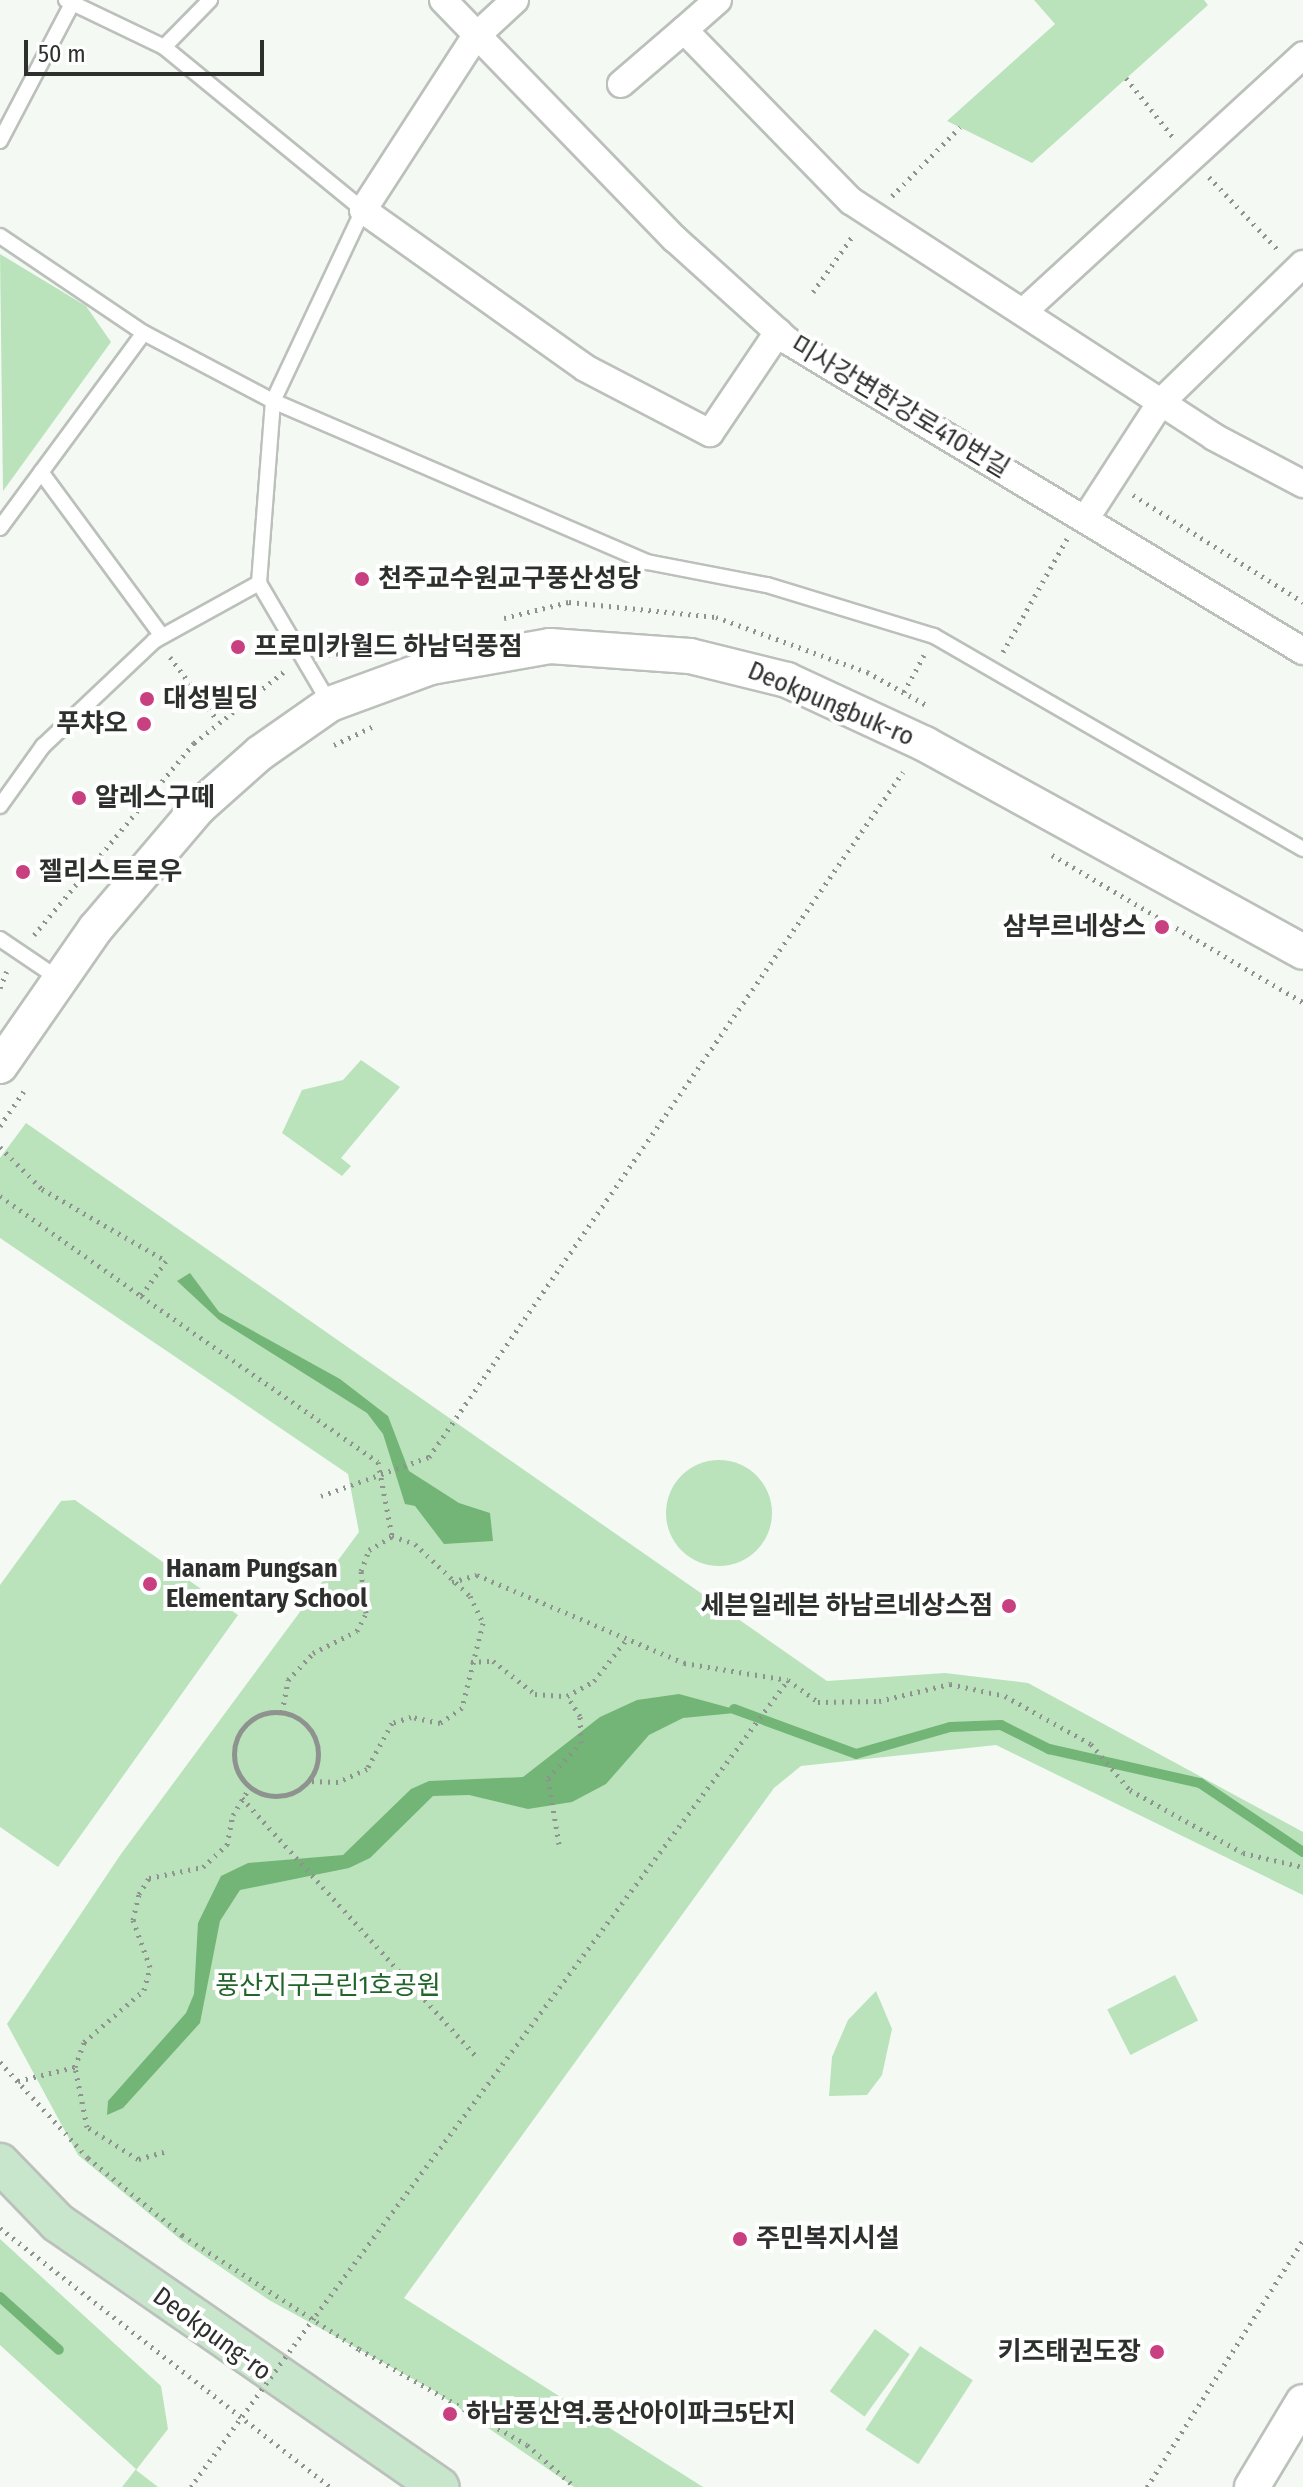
<!DOCTYPE html>
<meta charset="utf-8">
<style>
body{margin:0}
#map{position:relative;width:1303px;height:2487px;overflow:hidden;background:#f4f9f4;font-family:"Fira Sans Condensed","Noto Sans KR",sans-serif}
div>[style]{position:absolute}
.green>*{inset:0;background:#bae3bb;transform-origin:0 0}
.round{border-radius:50%}
.water>*{inset:0;background:#73b577}
.stream>*{height:10px;margin:-5px;padding:0 5px;transform-origin:5px;border-radius:5px;background:#73b577}
.path>*{height:5px;margin-top:-2.5px;transform-origin:0;background:repeating-linear-gradient(90deg,#8f938f 0 2px,transparent 0 8px)}
.path>.ring{margin:-2.5px;padding:0;box-sizing:content-box;background:none;border:5px solid #8f938f;border-radius:50%}
.roads{filter:drop-shadow(2px 0 #bbc0bb) drop-shadow(-2px 0 #bbc0bb) drop-shadow(0 2px #bbc0bb) drop-shadow(0 -2px #bbc0bb)}
.service>*{height:14px;margin:-7px;padding:0 7px;transform-origin:7px;border-radius:7px;background:#fff}
.minor>*{height:26px;margin:-13px;padding:0 13px;transform-origin:13px;border-radius:13px;background:#fff}
.tertiary>*{height:34px;margin:-17px;padding:0 17px;transform-origin:17px;border-radius:17px;background:#fff}
.secondary>*{height:38px;margin:-19px;padding:0 19px;transform-origin:19px;border-radius:19px;background:#c8e6cc}
.path-bridge>*{height:5px;margin-top:-2.5px;transform-origin:0;background:repeating-linear-gradient(90deg,#8f938f 0 2px,transparent 0 8px)}
.dots>*{width:22px;height:22px;translate:-50% -50%;box-sizing:border-box;border:4px solid #fff;border-radius:50%}
span{translate:-50% -50%;white-space:nowrap;text-align:center;line-height:1.15;-webkit-text-stroke:8px #fff;paint-order:stroke}
.street-label{font-size:26px;color:#2e302e}
.poi-label{font-size:26px;color:#2e302e;font-weight:700}
.left{translate:0 -50%;text-align:left}
.right{translate:-100% -50%;text-align:right}
.park-label{font-size:26px;color:#21652b}
.scale{position:absolute;left:24px;top:40px;width:240px;height:36px;box-sizing:border-box;border:4px solid #2e302e;border-top:0;padding-left:10px;font-size:24px;line-height:28px;white-space:nowrap;color:#2e302e;-webkit-text-stroke:6px #fff;paint-order:stroke}
</style>
<div id="map">
<div class="green">
<i style="clip-path:polygon(1034px 0,1204px 0,1208px 5px,1032px 163px,947px 121px,1055px 24px)"></i>
<i style="clip-path:polygon(0 254px,86px 306px,111px 342px,3px 491px)"></i>
<i style="clip-path:polygon(361px 1060px,400px 1087px,341px 1158px,351px 1166px,342px 1176px,282px 1133px,302px 1090px,343px 1080px)"></i>
<i style="clip-path:polygon(26px 1123px,827px 1681px,945px 1673px,1028px 1683px,1303px 1832px,1303px 1895px,996px 1745px,801px 1766px,774px 1788px,404px 2298px,703px 2487px,574px 2487px,433px 2390px,269px 2300px,181px 2240px,78px 2155px,7px 2024px,121px 1854px,359px 1532px,348px 1474px,0 1238px,0 1158px)"></i>
<i class="round" style="left:666px;top:1460px;width:106px;height:106px"></i>
<i style="clip-path:polygon(75px 1500px,238px 1615px,58px 1867px,0 1827px,0 1585px,61px 1501px)"></i>
<i style="left:1175px;top:1975px;width:51px;height:76px;rotate:63deg"></i>
<i style="clip-path:polygon(876px 1991px,892px 2029px,882px 2075px,867px 2095px,829px 2096px,832px 2057px,848px 2020px)"></i>
<i style="clip-path:polygon(0 2239px,161px 2386px,168px 2429px,136px 2470px,158px 2487px,122px 2487px,136px 2469px,0 2345px)"></i>
<i style="left:875px;top:2329px;width:43px;height:77px;rotate:36deg"></i>
<i style="left:920px;top:2346px;width:63px;height:100px;rotate:33deg"></i>
</div>
<div class="water">
<i style="clip-path:polygon(190px 1273px,219px 1312px,340px 1379px,388px 1416px,409px 1471px,459px 1503px,490px 1513px,493px 1541px,444px 1544px,415px 1506px,405px 1504px,383px 1434px,367px 1413px,219px 1320px,177px 1281px)"></i>
<i style="clip-path:polygon(679px 1694px,745px 1712px,683px 1718px,649px 1735px,606px 1784px,572px 1802px,528px 1809px,469px 1795px,433px 1796px,370px 1858px,349px 1868px,240px 1890px,220px 1921px,200px 2023px,123px 2108px,107px 2115px,108px 2101px,186px 2013px,194px 1994px,198px 1923px,221px 1876px,248px 1863px,343px 1855px,411px 1789px,429px 1781px,523px 1777px,600px 1717px,637px 1700px)"></i>
</div>
<div class="stream">
<i style="left:734px;top:1709px;width:130px;rotate:20.2deg"></i>
<i style="left:856px;top:1754px;width:98px;rotate:-16deg"></i>
<i style="left:950px;top:1727px;width:51px;rotate:-2.2deg"></i>
<i style="left:1001px;top:1725px;width:54px;rotate:26.6deg"></i>
<i style="left:1049px;top:1749px;width:155px;rotate:12.7deg"></i>
<i style="left:1200px;top:1783px;width:124px;rotate:33.8deg"></i>
<i style="left:0;top:2297px;width:79px;rotate:41.9deg"></i>
</div>
<div class="path">
<i style="left:1126px;top:78px;width:75px;rotate:51.5deg"></i>
<i style="left:1209px;top:177px;width:102px;rotate:46.6deg"></i>
<i style="left:892px;top:196px;width:97px;rotate:-45.4deg"></i>
<i style="left:813px;top:292px;width:71px;rotate:-54.7deg"></i>
<i style="left:1133px;top:495px;width:201px;rotate:32.2deg"></i>
<i style="left:504px;top:618px;width:67px;rotate:-13.8deg"></i>
<i style="left:569px;top:602px;width:148px;rotate:5.8deg"></i>
<i style="left:716px;top:617px;width:161px;rotate:20deg"></i>
<i style="left:867px;top:672px;width:70px;rotate:29.1deg"></i>
<i style="left:1003px;top:652px;width:130px;rotate:-60.5deg"></i>
<i style="left:328px;top:655px;width:62px;rotate:-9.3deg"></i>
<i style="left:170px;top:657px;width:80px;rotate:53.1deg"></i>
<i style="left:904px;top:692px;width:42px;rotate:-61.6deg"></i>
<i style="left:334px;top:745px;width:47px;rotate:-25.5deg"></i>
<i style="left:1052px;top:855px;width:291px;rotate:30.4deg"></i>
<i style="left:34px;top:935px;width:250px;rotate:-50.2deg"></i>
<i style="left:194px;top:743px;width:117px;rotate:-38.4deg"></i>
<i style="left:0;top:988px;width:18px;rotate:-68deg"></i>
<i style="left:0;top:1126px;width:42px;rotate:-55.6deg"></i>
<i style="left:0;top:1147px;width:59px;rotate:45deg"></i>
<i style="left:42px;top:1189px;width:143px;rotate:30.1deg"></i>
<i style="left:166px;top:1261px;width:43px;rotate:125.5deg"></i>
<i style="left:141px;top:1296px;width:289px;rotate:35deg"></i>
<i style="left:378px;top:1462px;width:75px;rotate:79.3deg"></i>
<i style="left:0;top:1196px;width:173px;rotate:35.3deg"></i>
<i style="left:321px;top:1496px;width:115px;rotate:-19.9deg"></i>
<i style="left:429px;top:1457px;width:833px;rotate:-55.32deg"></i>
<i style="left:452px;top:1582px;width:26px;rotate:-16deg"></i>
<i style="left:477px;top:1575px;width:225px;rotate:23deg"></i>
<i style="left:684px;top:1663px;width:105px;rotate:9.3deg"></i>
<i style="left:471px;top:1662px;width:22px;rotate:-3deg"></i>
<i style="left:493px;top:1661px;width:53px;rotate:38.2deg"></i>
<i style="left:535px;top:1694px;width:32px;rotate:4deg"></i>
<i style="left:567px;top:1696px;width:31px;rotate:-29deg"></i>
<i style="left:594px;top:1681px;width:52px;rotate:-52deg"></i>
<i class="ring" style="left:234px;top:1712px;width:79px;height:79px"></i>
<i style="left:282px;top:1712px;width:33px;rotate:-79deg"></i>
<i style="left:288px;top:1680px;width:37px;rotate:-47deg"></i>
<i style="left:313px;top:1653px;width:49px;rotate:-26.6deg"></i>
<i style="left:357px;top:1631px;width:20px;rotate:-63deg"></i>
<i style="left:366px;top:1613px;width:42px;rotate:-96.8deg"></i>
<i style="left:361px;top:1571px;width:22px;rotate:-69deg"></i>
<i style="left:369px;top:1550px;width:27px;rotate:-31deg"></i>
<i style="left:392px;top:1536px;width:24px;rotate:19deg"></i>
<i style="left:415px;top:1544px;width:76px;rotate:43.4deg"></i>
<i style="left:470px;top:1596px;width:30px;rotate:64deg"></i>
<i style="left:483px;top:1623px;width:88px;rotate:103.9deg"></i>
<i style="left:462px;top:1708px;width:27px;rotate:146deg"></i>
<i style="left:440px;top:1723px;width:30px;rotate:-168deg"></i>
<i style="left:411px;top:1717px;width:20px;rotate:162deg"></i>
<i style="left:392px;top:1723px;width:52px;rotate:118.5deg"></i>
<i style="left:367px;top:1769px;width:32px;rotate:156deg"></i>
<i style="left:338px;top:1782px;width:29px;rotate:-178deg"></i>
<i style="left:242px;top:1798px;width:351px;rotate:47.8deg"></i>
<i style="left:559px;top:1844px;width:67px;rotate:-99.5deg"></i>
<i style="left:548px;top:1778px;width:48px;rotate:-46.7deg"></i>
<i style="left:581px;top:1743px;width:27px;rotate:-92deg"></i>
<i style="left:580px;top:1716px;width:24px;rotate:-123deg"></i>
<i style="left:0;top:2062px;width:130px;rotate:47.5deg"></i>
<i style="left:88px;top:2158px;width:122px;rotate:39.3deg"></i>
<i style="left:182px;top:2235px;width:211px;rotate:32.8deg"></i>
<i style="left:359px;top:2349px;width:193px;rotate:29.7deg"></i>
<i style="left:527px;top:2445px;width:64px;rotate:41.2deg"></i>
<i style="left:18px;top:2081px;width:59px;rotate:-13.8deg"></i>
<i style="left:164px;top:2152px;width:27px;rotate:165deg"></i>
<i style="left:138px;top:2159px;width:60px;rotate:-147.9deg"></i>
<i style="left:87px;top:2127px;width:61px;rotate:-101.3deg"></i>
<i style="left:75px;top:2067px;width:27px;rotate:-70deg"></i>
<i style="left:84px;top:2042px;width:79px;rotate:-40.9deg"></i>
<i style="left:144px;top:1990px;width:24px;rotate:-75deg"></i>
<i style="left:150px;top:1967px;width:50px;rotate:-109.9deg"></i>
<i style="left:133px;top:1920px;width:27px;rotate:-77deg"></i>
<i style="left:139px;top:1894px;width:19px;rotate:-58deg"></i>
<i style="left:149px;top:1878px;width:55px;rotate:-11.5deg"></i>
<i style="left:203px;top:1867px;width:33px;rotate:-43deg"></i>
<i style="left:227px;top:1845px;width:31px;rotate:-79deg"></i>
<i style="left:233px;top:1815px;width:31px;rotate:-59deg"></i>
<i style="left:0;top:2228px;width:420px;rotate:38.1deg"></i>
<i style="left:316px;top:2315px;width:791px;rotate:-53.38deg"></i>
<i style="left:788px;top:1680px;width:37px;rotate:36deg"></i>
<i style="left:818px;top:1702px;width:61px;rotate:-0.9deg"></i>
<i style="left:879px;top:1701px;width:73px;rotate:-13.5deg"></i>
<i style="left:950px;top:1684px;width:56px;rotate:12.3deg"></i>
<i style="left:1005px;top:1696px;width:98px;rotate:29.2deg"></i>
<i style="left:1091px;top:1744px;width:60px;rotate:49.7deg"></i>
<i style="left:1130px;top:1790px;width:129px;rotate:29.1deg"></i>
<i style="left:1243px;top:1853px;width:62px;rotate:13.1deg"></i>
<i style="left:191px;top:2487px;width:7px;rotate:-56deg"></i>
<i style="left:1147px;top:2487px;width:292px;rotate:-57.7deg"></i>
</div>
<div class="roads">
<div class="service">
<i style="left:66px;top:0;width:109px;rotate:25.6deg"></i>
<i style="left:164px;top:47px;width:257px;rotate:39.3deg"></i>
<i style="left:363px;top:210px;width:211px;rotate:115.2deg"></i>
<i style="left:273px;top:401px;width:407px;rotate:23.3deg"></i>
<i style="left:647px;top:562px;width:122px;rotate:10.9deg"></i>
<i style="left:767px;top:585px;width:175px;rotate:17deg"></i>
<i style="left:934px;top:636px;width:426px;rotate:30deg"></i>
<i style="left:164px;top:47px;width:66px;rotate:-45.6deg"></i>
<i style="left:0;top:141px;width:153px;rotate:-62.3deg"></i>
<i style="left:0;top:236px;width:174px;rotate:34deg"></i>
<i style="left:144px;top:333px;width:146px;rotate:27.8deg"></i>
<i style="left:273px;top:401px;width:183px;rotate:94.4deg"></i>
<i style="left:259px;top:583px;width:140px;rotate:59.6deg"></i>
<i style="left:41px;top:472px;width:204px;rotate:53.6deg"></i>
<i style="left:0;top:528px;width:242px;rotate:-53.6deg"></i>
<i style="left:0;top:806px;width:74px;rotate:-54.4deg"></i>
<i style="left:43px;top:746px;width:153px;rotate:-43.4deg"></i>
<i style="left:154px;top:641px;width:120px;rotate:-28.9deg"></i>
<i style="left:0;top:939px;width:71px;rotate:34.1deg"></i>
</div>
<div class="minor">
<i style="left:443px;top:0;width:333px;rotate:45.9deg"></i>
<i style="left:675px;top:239px;width:152px;rotate:42.1deg"></i>
<i style="left:788px;top:341px;width:601px;rotate:31.05deg"></i>
<i style="left:515px;top:0;width:54px;rotate:137.2deg"></i>
<i style="left:475px;top:37px;width:206px;rotate:122.9deg"></i>
<i style="left:363px;top:210px;width:272px;rotate:35.4deg"></i>
<i style="left:585px;top:368px;width:141px;rotate:27.5deg"></i>
<i style="left:710px;top:433px;width:122px;rotate:-56deg"></i>
<i style="left:718px;top:0;width:45px;rotate:138.6deg"></i>
<i style="left:684px;top:30px;width:239px;rotate:45.7deg"></i>
<i style="left:851px;top:201px;width:433px;rotate:33deg"></i>
<i style="left:1214px;top:437px;width:101px;rotate:27.8deg"></i>
<i style="left:621px;top:84px;width:83px;rotate:-40.6deg"></i>
<i style="left:1023px;top:312px;width:380px;rotate:-42.5deg"></i>
<i style="left:1086px;top:518px;width:138px;rotate:-57.1deg"></i>
<i style="left:1161px;top:402px;width:198px;rotate:-44.2deg"></i>
</div>
<div class="tertiary">
<i style="left:0;top:1066px;width:168px;rotate:-55.2deg"></i>
<i style="left:96px;top:928px;width:157px;rotate:-49.6deg"></i>
<i style="left:198px;top:808px;width:83px;rotate:-41.6deg"></i>
<i style="left:260px;top:753px;width:85px;rotate:-35deg"></i>
<i style="left:330px;top:704px;width:108px;rotate:-20.1deg"></i>
<i style="left:431px;top:667px;width:121px;rotate:-10deg"></i>
<i style="left:550px;top:646px;width:140px;rotate:4.1deg"></i>
<i style="left:690px;top:656px;width:100px;rotate:13.9deg"></i>
<i style="left:787px;top:680px;width:152px;rotate:24.9deg"></i>
<i style="left:925px;top:744px;width:431px;rotate:28.8deg"></i>
<i style="left:1252px;top:2487px;width:99px;rotate:-59deg"></i>
</div>
<div class="secondary">
<i style="left:0;top:2163px;width:83px;rotate:46deg"></i>
<i style="left:58px;top:2223px;width:464px;rotate:34.7deg"></i>
</div>
</div>
<div class="path-bridge">
<i style="left:195px;top:2481px;width:205px;rotate:-53.9deg"></i>
</div>
<div class="dots">
<i style="left:362px;top:579px;background:#c8407f"></i>
<i style="left:238px;top:647px;background:#c8407f"></i>
<i style="left:147px;top:699px;background:#c8407f"></i>
<i style="left:144px;top:724px;background:#c8407f"></i>
<i style="left:79px;top:798px;background:#c8407f"></i>
<i style="left:23px;top:872px;background:#c8407f"></i>
<i style="left:1162px;top:927px;background:#c8407f"></i>
<i style="left:150px;top:1584px;background:#c8407f"></i>
<i style="left:1009px;top:1606px;background:#c8407f"></i>
<i style="left:740px;top:2239px;background:#c8407f"></i>
<i style="left:1157px;top:2352px;background:#c8407f"></i>
<i style="left:450px;top:2414px;background:#c8407f"></i>
</div>
<div class="street-label">
<span style="left:900px;top:407px;rotate:31deg">미사강변한강로410번길</span>
<span style="left:831px;top:704px;rotate:23deg">Deokpungbuk-ro</span>
<span style="left:212px;top:2334px;rotate:36deg">Deokpung-ro</span>
</div>
<div class="poi-label">
<span class="left" style="left:378px;top:579px">천주교수원교구풍산성당</span>
<span class="left" style="left:254px;top:647px">프로미카월드 하남덕풍점</span>
<span class="left" style="left:163px;top:699px">대성빌딩</span>
<span class="right" style="left:128px;top:724px">푸챠오</span>
<span class="left" style="left:95px;top:798px">알레스구떼</span>
<span class="left" style="left:39px;top:872px">젤리스트로우</span>
<span class="right" style="left:1146px;top:927px">삼부르네상스</span>
<span class="left" style="left:166px;top:1584px">Hanam Pungsan<br>Elementary School</span>
<span class="right" style="left:993px;top:1606px">세븐일레븐 하남르네상스점</span>
<span class="left" style="left:756px;top:2239px">주민복지시설</span>
<span class="right" style="left:1141px;top:2352px">키즈태권도장</span>
<span class="left" style="left:466px;top:2414px">하남풍산역.풍산아이파크5단지</span>
</div>
<div class="park-label">
<span style="left:328px;top:1986px">풍산지구근린1호공원</span>
</div>
<div class="scale">50 m</div>
</div>
